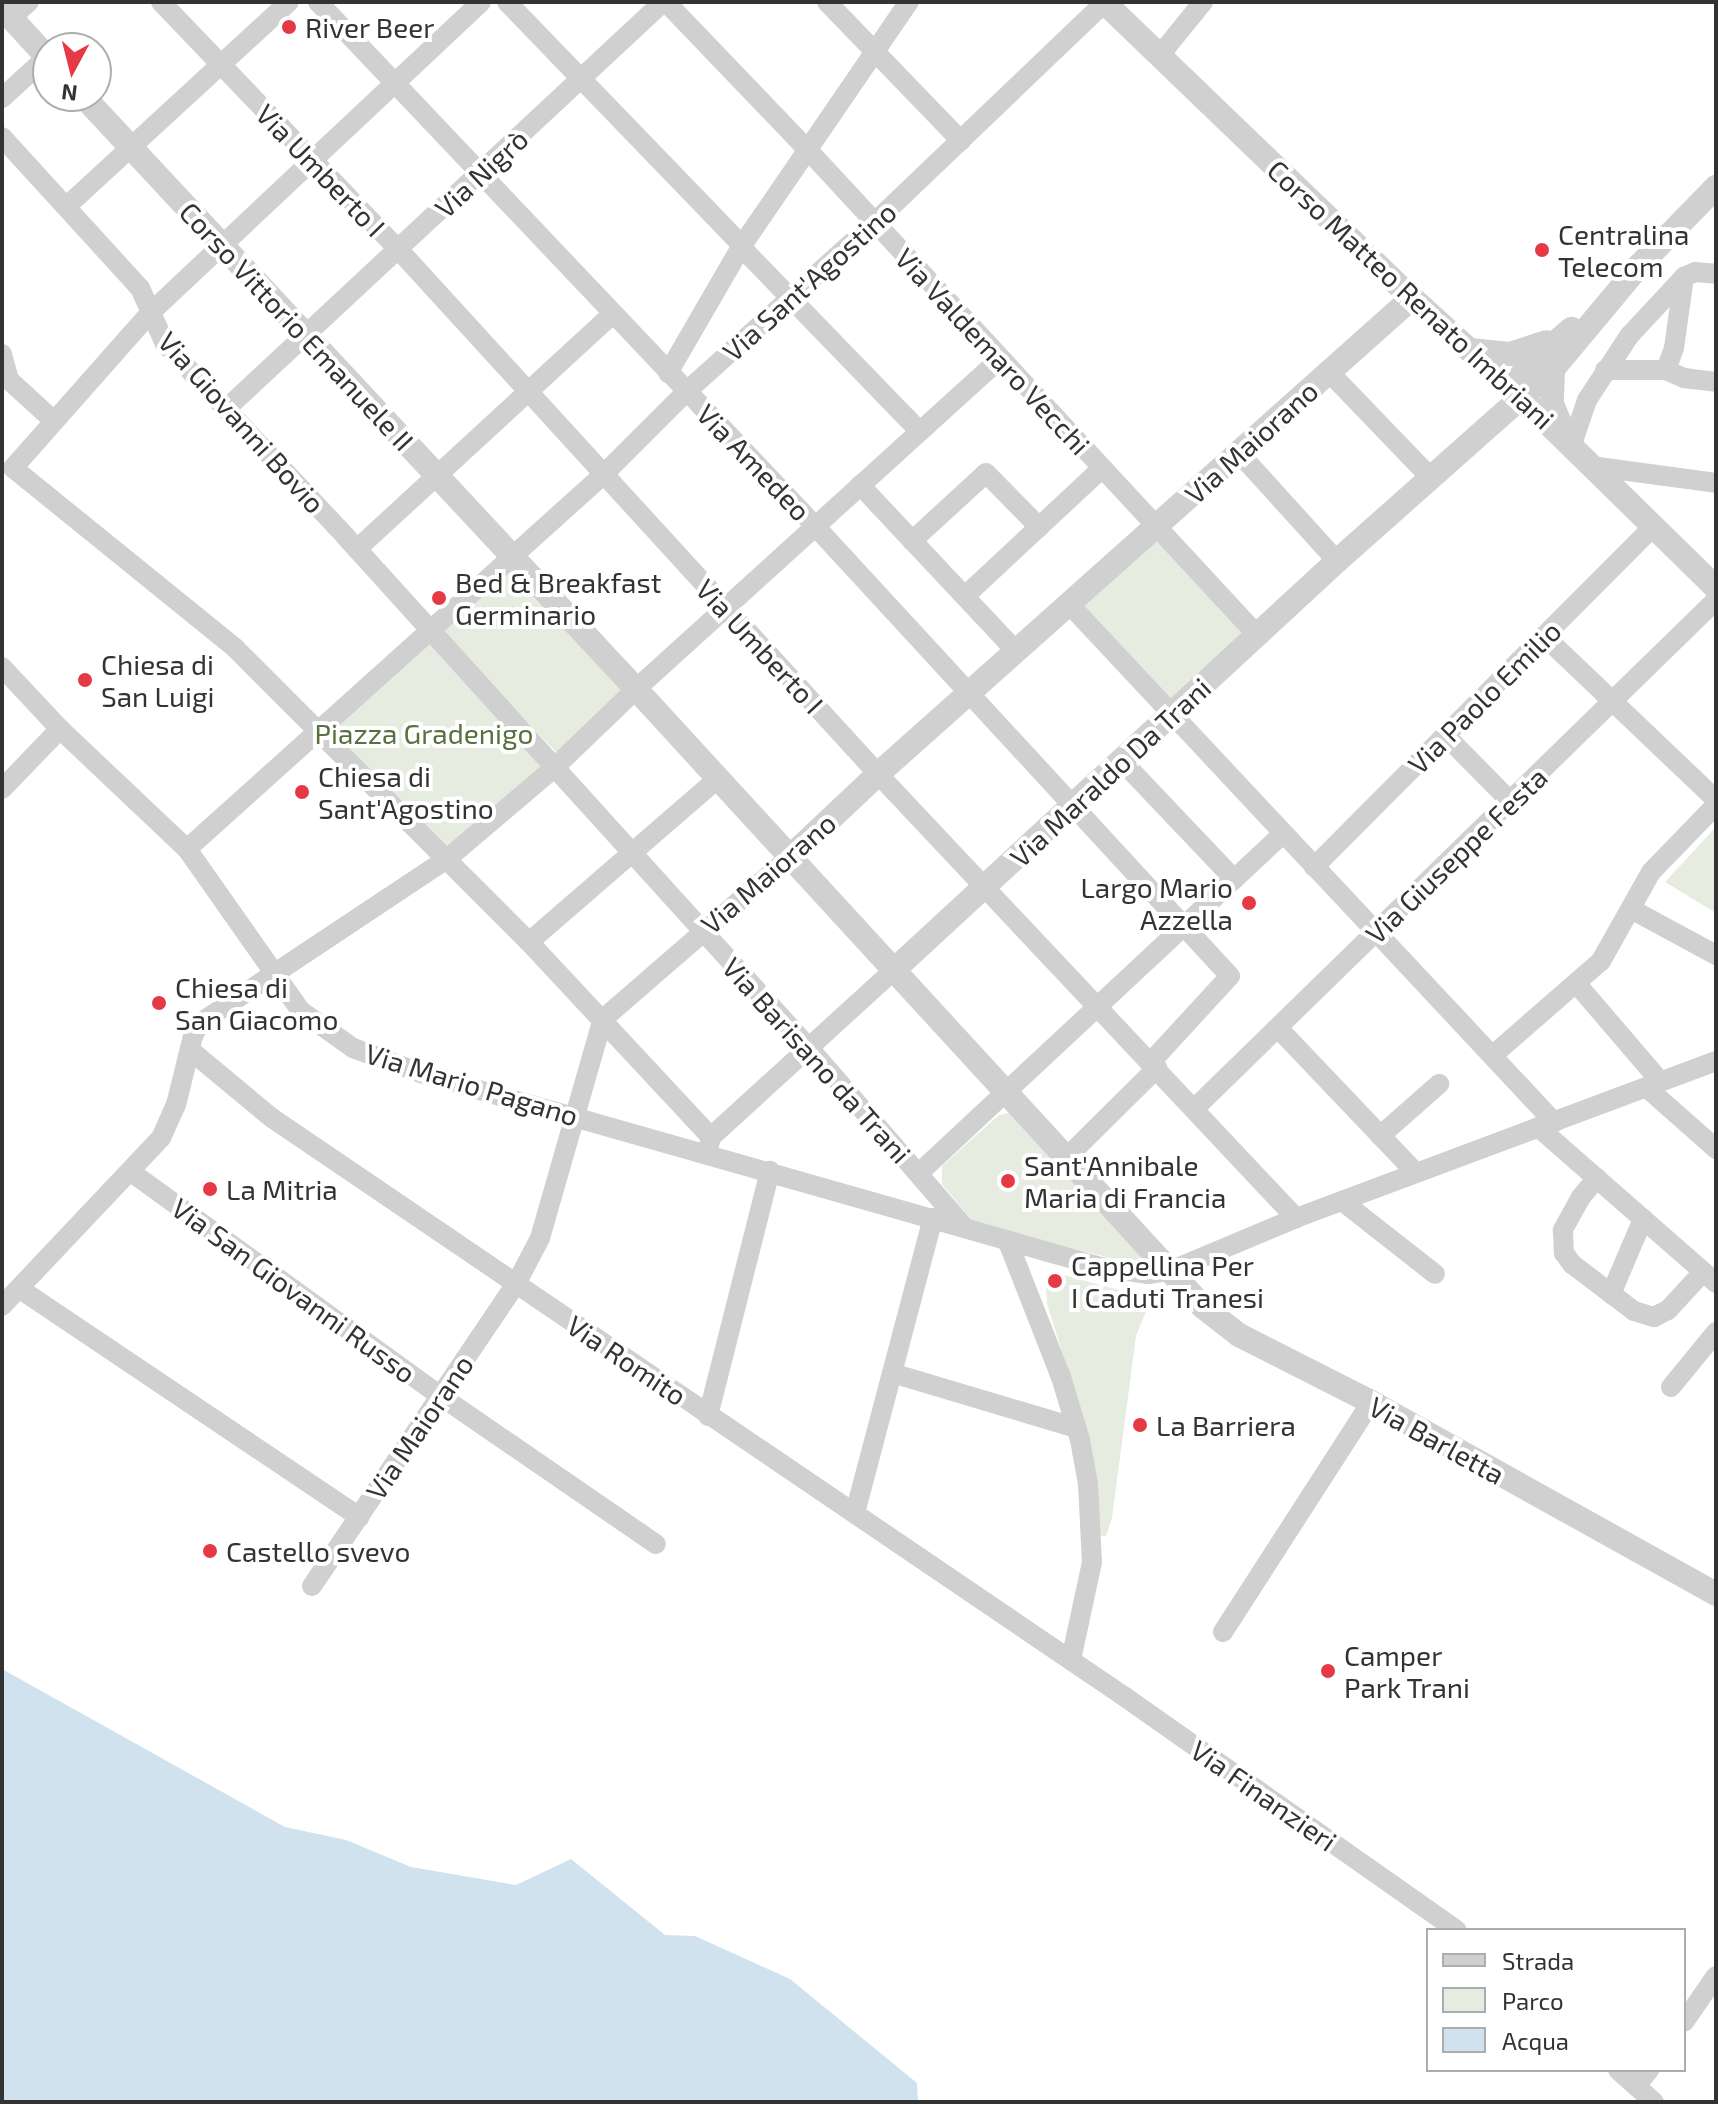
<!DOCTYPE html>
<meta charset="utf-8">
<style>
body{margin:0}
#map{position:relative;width:1718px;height:2104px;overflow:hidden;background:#fff;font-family:"Exo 2",sans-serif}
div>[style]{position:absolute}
.green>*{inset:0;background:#e6ecdf;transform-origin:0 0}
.water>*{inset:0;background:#cfe2ee}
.minor>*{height:20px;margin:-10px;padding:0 10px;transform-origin:10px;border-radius:10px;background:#d0d0d0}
.tertiary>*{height:24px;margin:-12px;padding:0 12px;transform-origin:12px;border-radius:12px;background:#d0d0d0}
.dots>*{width:22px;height:22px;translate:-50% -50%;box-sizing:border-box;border:4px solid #fff;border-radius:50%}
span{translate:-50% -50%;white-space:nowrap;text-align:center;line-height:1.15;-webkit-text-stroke:8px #fff;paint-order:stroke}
.poi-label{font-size:28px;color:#333}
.left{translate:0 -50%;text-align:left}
.right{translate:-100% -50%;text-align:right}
.street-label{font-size:28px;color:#333}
.park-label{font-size:28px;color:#56703f}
.frame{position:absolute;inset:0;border:4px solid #333;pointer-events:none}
.legend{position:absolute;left:1426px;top:1928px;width:260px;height:144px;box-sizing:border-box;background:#fff;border:2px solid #adadad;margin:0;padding:10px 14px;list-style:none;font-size:24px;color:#333}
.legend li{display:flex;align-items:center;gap:16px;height:40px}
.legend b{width:40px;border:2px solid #adadad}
.north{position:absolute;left:32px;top:32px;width:80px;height:80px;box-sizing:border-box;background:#fff;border:2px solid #adadad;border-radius:50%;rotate:187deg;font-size:22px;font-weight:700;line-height:32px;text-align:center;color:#333}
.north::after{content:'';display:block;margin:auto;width:28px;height:36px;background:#e63946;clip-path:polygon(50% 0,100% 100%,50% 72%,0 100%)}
</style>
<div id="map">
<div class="green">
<i style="left:1155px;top:533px;width:139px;height:105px;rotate:47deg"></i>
<i style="left:509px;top:565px;width:172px;height:96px;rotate:46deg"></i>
<i style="left:429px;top:640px;width:171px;height:133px;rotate:48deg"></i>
<i style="clip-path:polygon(1716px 827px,1716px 913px,1665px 882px)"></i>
<i style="clip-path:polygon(1009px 1113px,1018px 1117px,1141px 1251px,1143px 1259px,1139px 1265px,978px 1225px,971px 1219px,942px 1184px,942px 1166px,999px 1115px)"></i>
<i style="clip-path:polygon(1064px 1275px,1151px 1299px,1136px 1336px,1112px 1518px,1106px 1536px,1099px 1536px,1091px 1444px,1047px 1304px,1046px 1288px,1060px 1291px)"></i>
</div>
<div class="water">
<i style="clip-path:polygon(2px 1669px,285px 1827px,346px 1840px,411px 1867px,516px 1885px,571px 1859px,665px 1935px,695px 1936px,790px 1979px,917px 2083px,918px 2102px,2px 2102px)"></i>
</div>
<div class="minor">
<i style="left:161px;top:2px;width:342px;rotate:46.2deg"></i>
<i style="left:398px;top:249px;width:711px;rotate:47.56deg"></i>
<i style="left:878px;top:774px;width:610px;rotate:46.73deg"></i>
<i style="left:318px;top:2px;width:722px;rotate:46.51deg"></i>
<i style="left:815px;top:526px;width:612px;rotate:47.32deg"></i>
<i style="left:1230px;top:976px;width:117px;rotate:132.6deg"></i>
<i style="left:507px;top:2px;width:338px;rotate:46deg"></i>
<i style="left:666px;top:2px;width:205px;rotate:46.2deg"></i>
<i style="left:808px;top:150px;width:662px;rotate:47.2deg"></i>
<i style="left:827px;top:2px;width:193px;rotate:46deg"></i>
<i style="left:11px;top:18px;width:24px;rotate:-42deg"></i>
<i style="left:1160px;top:55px;width:68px;rotate:-50.9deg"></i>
<i style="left:2px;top:98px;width:61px;rotate:-42.3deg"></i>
<i style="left:2px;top:137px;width:205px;rotate:47.6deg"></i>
<i style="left:140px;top:288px;width:61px;rotate:65.9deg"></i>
<i style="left:165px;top:344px;width:265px;rotate:46.8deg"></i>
<i style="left:346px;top:537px;width:691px;rotate:47.82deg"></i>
<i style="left:810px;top:1049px;width:237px;rotate:49.1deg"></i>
<i style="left:67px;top:206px;width:301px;rotate:-42.6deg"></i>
<i style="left:741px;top:247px;width:257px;rotate:45.9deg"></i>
<i style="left:2px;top:354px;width:27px;rotate:75deg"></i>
<i style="left:9px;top:380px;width:61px;rotate:42.3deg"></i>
<i style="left:1605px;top:370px;width:61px"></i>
<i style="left:1666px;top:370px;width:23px;rotate:-70deg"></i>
<i style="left:1674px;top:348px;width:72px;rotate:-82deg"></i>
<i style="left:1666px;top:370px;width:20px;rotate:24deg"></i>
<i style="left:1684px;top:378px;width:32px;rotate:7deg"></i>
<i style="left:1329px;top:372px;width:146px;rotate:46.1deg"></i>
<i style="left:668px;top:373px;width:146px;rotate:-59.9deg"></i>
<i style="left:741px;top:247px;width:297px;rotate:-55.6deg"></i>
<i style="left:227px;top:408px;width:596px;rotate:-42.96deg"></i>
<i style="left:1571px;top:447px;width:50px;rotate:-71.2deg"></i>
<i style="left:1587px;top:400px;width:77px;rotate:-56.7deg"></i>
<i style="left:1629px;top:336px;width:81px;rotate:-47deg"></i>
<i style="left:1684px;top:277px;width:12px;rotate:-24deg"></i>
<i style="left:1695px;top:272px;width:21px;rotate:5deg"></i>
<i style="left:1239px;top:453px;width:146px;rotate:47.8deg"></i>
<i style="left:1591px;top:466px;width:126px;rotate:7.7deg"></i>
<i style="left:13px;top:468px;width:286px;rotate:39deg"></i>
<i style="left:235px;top:648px;width:416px;rotate:45deg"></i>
<i style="left:529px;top:942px;width:267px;rotate:47deg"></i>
<i style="left:13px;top:468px;width:207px;rotate:-48.5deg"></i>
<i style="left:150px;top:313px;width:454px;rotate:-43.2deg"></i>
<i style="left:860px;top:485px;width:228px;rotate:46.8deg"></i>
<i style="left:912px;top:541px;width:100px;rotate:-42.6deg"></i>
<i style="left:986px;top:473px;width:76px;rotate:45.5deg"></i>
<i style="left:357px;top:549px;width:348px;rotate:-42.6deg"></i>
<i style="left:965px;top:596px;width:186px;rotate:-43deg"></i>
<i style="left:1069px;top:604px;width:710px;rotate:46.88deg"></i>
<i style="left:1544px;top:636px;width:238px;rotate:43.6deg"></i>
<i style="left:2px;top:667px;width:85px;rotate:46.9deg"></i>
<i style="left:60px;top:729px;width:175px;rotate:43.4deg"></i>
<i style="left:187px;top:849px;width:198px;rotate:54.9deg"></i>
<i style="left:301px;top:1011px;width:64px;rotate:35.4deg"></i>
<i style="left:353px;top:1048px;width:78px;rotate:20.3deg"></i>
<i style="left:426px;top:1075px;width:702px;rotate:15.88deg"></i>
<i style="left:1101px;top:1267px;width:48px;rotate:8.5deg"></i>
<i style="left:1148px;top:1274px;width:22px;rotate:-8deg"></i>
<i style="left:1170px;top:1271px;width:137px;rotate:-22.8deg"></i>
<i style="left:1296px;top:1218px;width:448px;rotate:-20.5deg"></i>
<i style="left:1445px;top:735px;width:93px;rotate:45.4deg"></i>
<i style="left:1120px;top:759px;width:166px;rotate:46.5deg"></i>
<i style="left:2px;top:789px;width:83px;rotate:-46deg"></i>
<i style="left:187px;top:849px;width:561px;rotate:-41.96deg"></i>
<i style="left:604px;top:474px;width:116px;rotate:-45deg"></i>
<i style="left:686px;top:392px;width:254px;rotate:-42deg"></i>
<i style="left:875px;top:222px;width:318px;rotate:-43.7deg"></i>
<i style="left:1314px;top:867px;width:480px;rotate:-45.1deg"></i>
<i style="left:1631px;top:909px;width:97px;rotate:28.4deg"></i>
<i style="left:529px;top:942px;width:249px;rotate:-40.9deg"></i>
<i style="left:1576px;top:983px;width:130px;rotate:49.4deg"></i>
<i style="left:1278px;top:1028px;width:200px;rotate:46.4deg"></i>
<i style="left:190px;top:1050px;width:107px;rotate:39.7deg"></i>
<i style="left:272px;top:1118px;width:1031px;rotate:34.17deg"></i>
<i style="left:1125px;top:1697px;width:405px;rotate:35.1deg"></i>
<i style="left:1492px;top:1056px;width:145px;rotate:-41.1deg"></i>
<i style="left:1601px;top:961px;width:102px;rotate:-60.7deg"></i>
<i style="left:1651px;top:872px;width:93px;rotate:-45.9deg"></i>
<i style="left:1646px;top:1087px;width:94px;rotate:41.5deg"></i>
<i style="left:1194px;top:1109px;width:729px;rotate:-44.28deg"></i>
<i style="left:1538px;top:1127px;width:237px;rotate:41.2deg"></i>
<i style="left:1380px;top:1136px;width:79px;rotate:-41.4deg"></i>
<i style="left:708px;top:1149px;width:12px;rotate:-76deg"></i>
<i style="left:711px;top:1137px;width:248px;rotate:-42.4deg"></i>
<i style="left:1067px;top:1157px;width:127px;rotate:-44.7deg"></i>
<i style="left:131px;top:1172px;width:380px;rotate:35.9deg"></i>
<i style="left:439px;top:1395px;width:263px;rotate:34.5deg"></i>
<i style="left:919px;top:1173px;width:497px;rotate:-43deg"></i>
<i style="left:1597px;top:1178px;width:25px;rotate:130deg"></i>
<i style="left:1581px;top:1197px;width:38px;rotate:119deg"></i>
<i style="left:1563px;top:1230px;width:23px;rotate:88deg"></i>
<i style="left:1564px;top:1253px;width:14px;rotate:54deg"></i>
<i style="left:1572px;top:1264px;width:78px;rotate:37.2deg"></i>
<i style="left:1634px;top:1311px;width:21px;rotate:17deg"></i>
<i style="left:1654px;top:1317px;width:16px;rotate:-27deg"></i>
<i style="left:1668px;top:1310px;width:52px;rotate:-47.4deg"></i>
<i style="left:1342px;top:1201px;width:118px;rotate:38.1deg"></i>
<i style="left:1008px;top:1242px;width:145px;rotate:68.6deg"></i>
<i style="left:1061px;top:1377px;width:66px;rotate:73.2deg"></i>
<i style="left:1080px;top:1440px;width:45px;rotate:79.7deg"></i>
<i style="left:1088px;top:1484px;width:78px;rotate:87.1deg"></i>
<i style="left:1092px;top:1562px;width:100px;rotate:102.1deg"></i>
<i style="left:20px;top:1289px;width:409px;rotate:33.9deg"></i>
<i style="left:1611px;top:1294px;width:82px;rotate:-66.9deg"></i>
<i style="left:2px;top:1306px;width:231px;rotate:-46.6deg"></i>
<i style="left:161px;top:1138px;width:36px;rotate:-66deg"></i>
<i style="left:176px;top:1105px;width:71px;rotate:-76.2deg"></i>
<i style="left:193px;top:1036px;width:15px;rotate:-62deg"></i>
<i style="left:200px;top:1023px;width:296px;rotate:-33.6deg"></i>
<i style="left:447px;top:859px;width:140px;rotate:-40.4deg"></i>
<i style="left:554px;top:768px;width:114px;rotate:-43.9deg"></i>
<i style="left:636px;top:689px;width:491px;rotate:-42.2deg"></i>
<i style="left:892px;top:1373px;width:192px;rotate:16.6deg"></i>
<i style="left:1671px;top:1387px;width:71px;rotate:-50.7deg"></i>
<i style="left:708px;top:1416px;width:253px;rotate:-75.8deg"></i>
<i style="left:855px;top:1513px;width:305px;rotate:-75.2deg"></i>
<i style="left:312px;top:1586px;width:364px;rotate:-56deg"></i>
<i style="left:516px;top:1284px;width:52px;rotate:-62.4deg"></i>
<i style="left:540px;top:1238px;width:228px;rotate:-74deg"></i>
<i style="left:603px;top:1019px;width:247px;rotate:-40.9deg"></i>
<i style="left:1223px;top:1632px;width:274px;rotate:-57.2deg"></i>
<i style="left:1684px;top:2022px;width:56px;rotate:-55.2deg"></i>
<i style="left:1618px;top:2070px;width:48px;rotate:41.6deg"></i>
<i style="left:1636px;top:2086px;width:21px;rotate:-51deg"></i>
</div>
<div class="tertiary">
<i style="left:1104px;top:2px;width:427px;rotate:43.9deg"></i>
<i style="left:1412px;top:298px;width:146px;rotate:42.2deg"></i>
<i style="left:1520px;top:396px;width:274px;rotate:44.4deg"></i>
<i style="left:2px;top:8px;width:68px;rotate:47.4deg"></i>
<i style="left:83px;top:96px;width:811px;rotate:47deg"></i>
<i style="left:636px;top:689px;width:839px;rotate:47.46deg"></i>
<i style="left:1203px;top:1307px;width:46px;rotate:37.9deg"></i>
<i style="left:1239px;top:1335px;width:148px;rotate:26.9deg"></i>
<i style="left:1371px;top:1402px;width:395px;rotate:29.1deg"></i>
<i style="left:1631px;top:274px;width:122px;rotate:-45.7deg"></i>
<i style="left:1470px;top:350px;width:40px;rotate:5.7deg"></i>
<i style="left:1510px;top:354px;width:38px;rotate:-18deg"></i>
<i style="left:1553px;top:369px;width:35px;rotate:92deg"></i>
<i style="left:1552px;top:404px;width:33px;rotate:67deg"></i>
<i style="left:1520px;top:396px;width:17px;rotate:-93deg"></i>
<i style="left:1519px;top:379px;width:13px;rotate:-58deg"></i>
<i style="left:1526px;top:368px;width:60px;rotate:-40.9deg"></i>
<i style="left:790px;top:857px;width:121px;rotate:-43.3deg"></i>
<i style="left:878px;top:774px;width:715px;rotate:-41.71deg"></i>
<i style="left:894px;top:970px;width:603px;rotate:-42.71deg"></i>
<i style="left:1337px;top:561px;width:289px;rotate:-41.6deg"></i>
<i style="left:1553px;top:369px;width:136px;rotate:-50.1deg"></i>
</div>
<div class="dots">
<i style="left:289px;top:27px;background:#e63946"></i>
<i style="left:1542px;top:250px;background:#e63946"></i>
<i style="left:439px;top:598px;background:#e63946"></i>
<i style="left:85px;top:680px;background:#e63946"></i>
<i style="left:302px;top:792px;background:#e63946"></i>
<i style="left:1249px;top:903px;background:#e63946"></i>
<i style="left:159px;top:1003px;background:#e63946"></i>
<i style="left:1008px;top:1181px;background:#e63946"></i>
<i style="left:210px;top:1189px;background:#e63946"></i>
<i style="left:1055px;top:1281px;background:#e63946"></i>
<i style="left:1140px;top:1425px;background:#e63946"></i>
<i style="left:210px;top:1551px;background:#e63946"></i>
<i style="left:1328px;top:1671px;background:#e63946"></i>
</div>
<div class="poi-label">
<span class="left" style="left:305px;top:27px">River Beer</span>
<span class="left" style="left:1558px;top:250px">Centralina<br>Telecom</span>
<span class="left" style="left:455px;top:598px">Bed &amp; Breakfast<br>Germinario</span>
<span class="left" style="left:101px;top:680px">Chiesa di<br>San Luigi</span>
<span class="left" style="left:318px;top:792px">Chiesa di<br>Sant'Agostino</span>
<span class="right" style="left:1233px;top:903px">Largo Mario<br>Azzella</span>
<span class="left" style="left:175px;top:1003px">Chiesa di<br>San Giacomo</span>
<span class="left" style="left:1024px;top:1181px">Sant'Annibale<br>Maria di Francia</span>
<span class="left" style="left:226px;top:1189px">La Mitria</span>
<span class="left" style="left:1071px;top:1281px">Cappellina Per<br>I Caduti Tranesi</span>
<span class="left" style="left:1156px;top:1425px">La Barriera</span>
<span class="left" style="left:226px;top:1551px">Castello svevo</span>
<span class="left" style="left:1344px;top:1671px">Camper<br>Park Trani</span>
</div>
<div class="street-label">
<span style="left:321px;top:170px;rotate:46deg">Via Umberto I</span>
<span style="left:481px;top:173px;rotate:-43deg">Via Nigrò</span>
<span style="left:809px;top:281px;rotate:-42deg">Via Sant'Agostino</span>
<span style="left:1411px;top:294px;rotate:43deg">Corso Matteo Renato Imbriani</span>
<span style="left:297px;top:326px;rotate:47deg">Corso Vittorio Emanuele II</span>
<span style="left:993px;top:351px;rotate:47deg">Via Valdemaro Vecchi</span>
<span style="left:242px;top:422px;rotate:48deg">Via Giovanni Bovio</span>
<span style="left:1251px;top:442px;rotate:-42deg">Via Maiorano</span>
<span style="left:754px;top:462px;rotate:46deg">Via Amedeo</span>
<span style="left:760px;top:646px;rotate:47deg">Via Umberto I</span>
<span style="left:1484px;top:697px;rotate:-45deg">Via Paolo Emilio</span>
<span style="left:1110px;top:772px;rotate:-43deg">Via Maraldo Da Trani</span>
<span style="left:1456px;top:855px;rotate:-44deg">Via Giuseppe Festa</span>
<span style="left:768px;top:873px;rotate:-41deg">Via Maiorano</span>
<span style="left:817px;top:1060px;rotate:48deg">Via Barisano da Trani</span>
<span style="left:472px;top:1084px;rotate:17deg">Via Mario Pagano</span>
<span style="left:294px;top:1290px;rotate:36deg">Via San Giovanni Russo</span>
<span style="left:627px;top:1360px;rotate:34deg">Via Romito</span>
<span style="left:419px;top:1427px;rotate:-56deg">Via Maiorano</span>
<span style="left:1437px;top:1440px;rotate:29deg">Via Barletta</span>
<span style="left:1264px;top:1795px;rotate:35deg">Via Finanzieri</span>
</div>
<div class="park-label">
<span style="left:424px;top:733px">Piazza Gradenigo</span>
</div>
<div class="frame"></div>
<ul class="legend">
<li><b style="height:10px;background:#d0d0d0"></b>Strada</li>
<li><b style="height:22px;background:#e6ecdf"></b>Parco</li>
<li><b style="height:22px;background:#cfe2ee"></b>Acqua</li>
</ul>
<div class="north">N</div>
</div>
